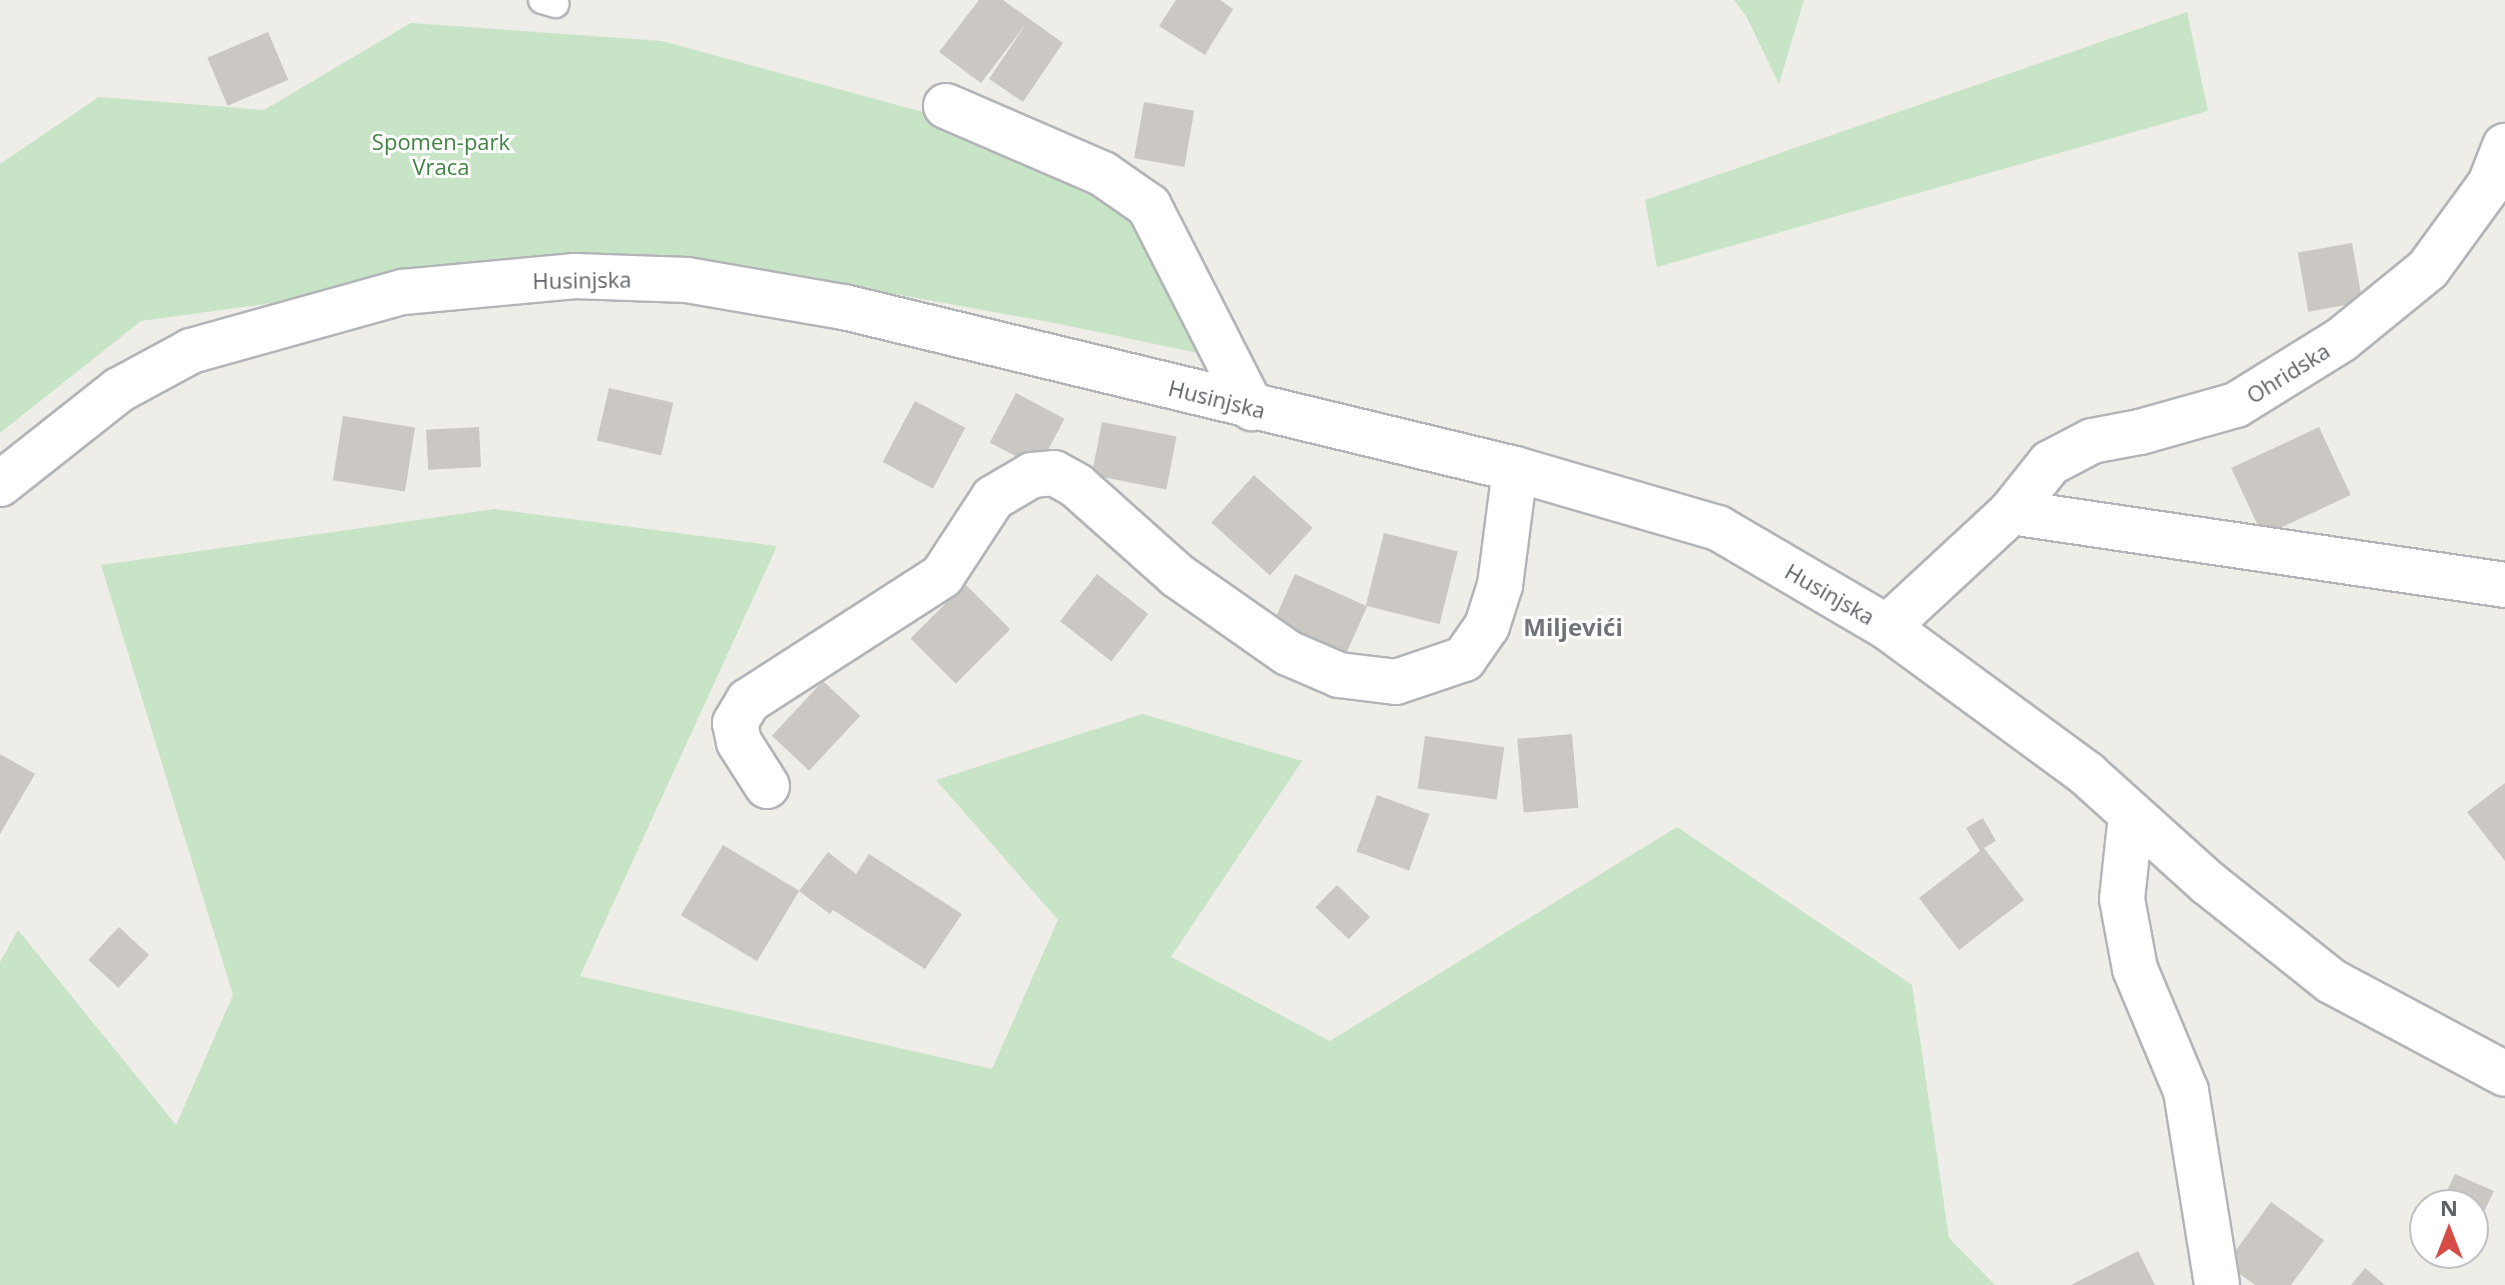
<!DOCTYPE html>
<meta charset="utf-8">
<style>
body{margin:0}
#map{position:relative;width:2505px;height:1285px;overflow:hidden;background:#efede8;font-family:"Open Sans",sans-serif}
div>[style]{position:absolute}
.green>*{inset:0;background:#c8e4c7}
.building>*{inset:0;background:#cbc8c4;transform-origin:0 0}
.roads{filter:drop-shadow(2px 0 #b2b4b8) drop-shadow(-2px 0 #b2b4b8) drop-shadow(0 2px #b2b4b8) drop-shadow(0 -2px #b2b4b8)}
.lane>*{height:26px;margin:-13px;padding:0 13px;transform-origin:13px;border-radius:13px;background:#fff}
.street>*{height:44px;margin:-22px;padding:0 22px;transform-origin:22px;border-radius:22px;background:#fff}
.secondary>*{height:44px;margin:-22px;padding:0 22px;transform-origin:22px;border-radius:22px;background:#fff}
span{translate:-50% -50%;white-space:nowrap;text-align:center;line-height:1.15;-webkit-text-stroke:6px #fff;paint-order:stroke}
.park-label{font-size:22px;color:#408342}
.street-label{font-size:22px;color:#5f6266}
.neighbourhood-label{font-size:24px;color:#707478;font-weight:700}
.north{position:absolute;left:2409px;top:1189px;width:80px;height:80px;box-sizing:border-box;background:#fff;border:2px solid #bfc0c2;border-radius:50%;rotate:0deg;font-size:22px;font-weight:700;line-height:32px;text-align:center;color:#5f6266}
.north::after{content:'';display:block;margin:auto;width:28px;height:36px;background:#d64d47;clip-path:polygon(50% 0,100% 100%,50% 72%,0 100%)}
</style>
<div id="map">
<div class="green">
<i style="clip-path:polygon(1734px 0,1804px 0,1779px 84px,1746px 16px)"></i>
<i style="clip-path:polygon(2187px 12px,2208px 111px,1657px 267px,1645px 200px)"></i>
<i style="clip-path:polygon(411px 23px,662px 41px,956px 121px,1126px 200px,1212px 356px,1060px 324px,684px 256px,359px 291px,141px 321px,0 433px,0 164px,99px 97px,264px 110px)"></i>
<i style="clip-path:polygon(495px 509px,777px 546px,580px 976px,992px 1069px,1058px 920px,936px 780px,1143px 714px,1302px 761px,1171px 957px,1330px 1041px,1677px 827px,1912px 985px,1949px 1238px,1995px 1285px,0 1285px,0 962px,18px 930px,176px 1125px,233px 995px,101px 565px)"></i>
</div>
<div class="building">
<i style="clip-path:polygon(979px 0,1003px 0,1063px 43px,1023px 102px,989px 79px,1026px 24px,981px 83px,939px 52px)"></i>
<i style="clip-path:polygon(1176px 0,1220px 0,1233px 9px,1205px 55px,1159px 26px)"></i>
<i style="left:268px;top:32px;width:52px;height:66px;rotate:67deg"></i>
<i style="left:1144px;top:102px;width:51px;height:57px;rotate:10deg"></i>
<i style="left:2352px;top:243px;width:60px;height:55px;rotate:80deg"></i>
<i style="left:609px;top:388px;width:66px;height:54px;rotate:13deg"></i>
<i style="left:1016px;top:393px;width:55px;height:56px;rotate:28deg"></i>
<i style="left:915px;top:401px;width:57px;height:69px;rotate:28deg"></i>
<i style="left:343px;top:416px;width:73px;height:65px;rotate:9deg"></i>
<i style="left:1102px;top:422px;width:76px;height:54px;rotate:11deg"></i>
<i style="left:479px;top:427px;width:40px;height:53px;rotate:87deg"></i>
<i style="left:2319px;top:427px;width:75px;height:97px;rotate:65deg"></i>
<i style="left:1254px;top:475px;width:79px;height:64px;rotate:42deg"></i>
<i style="left:1384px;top:533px;width:76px;height:75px;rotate:14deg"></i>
<i style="left:1097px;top:574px;width:65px;height:60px;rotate:38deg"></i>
<i style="left:1295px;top:574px;width:79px;height:55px;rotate:24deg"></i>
<i style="left:965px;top:584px;width:64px;height:77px;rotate:45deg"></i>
<i style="left:823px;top:681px;width:51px;height:75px;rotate:43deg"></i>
<i style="left:1572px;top:734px;width:74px;height:55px;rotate:85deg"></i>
<i style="left:1425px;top:736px;width:80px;height:53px;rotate:8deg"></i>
<i style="clip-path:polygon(0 754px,35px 774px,0 834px)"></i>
<i style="clip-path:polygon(2505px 783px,2505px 861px,2467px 812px)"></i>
<i style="left:1377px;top:795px;width:56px;height:60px;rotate:20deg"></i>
<i style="clip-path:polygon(1983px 818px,1996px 841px,1984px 848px,2024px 900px,1959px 950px,1919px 898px,1980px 851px,1966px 828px)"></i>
<i style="left:723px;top:845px;width:89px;height:82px;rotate:31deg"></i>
<i style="clip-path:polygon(828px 852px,856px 874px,869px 854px,962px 914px,925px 969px,833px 910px,830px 914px,799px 891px)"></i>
<i style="left:1337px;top:885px;width:46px;height:31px;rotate:44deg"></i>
<i style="left:119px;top:927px;width:41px;height:45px;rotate:43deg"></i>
<i style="clip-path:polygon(2455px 1174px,2494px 1191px,2473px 1235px,2473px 1205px,2440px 1205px)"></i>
<i style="clip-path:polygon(2271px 1202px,2324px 1240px,2291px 1285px,2255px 1285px,2226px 1264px)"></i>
<i style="clip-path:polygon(2138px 1251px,2155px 1285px,2071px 1285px)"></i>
<i style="clip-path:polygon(2365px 1268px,2385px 1285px,2351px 1285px)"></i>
</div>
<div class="roads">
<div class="lane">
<i style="left:542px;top:0;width:14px;rotate:17deg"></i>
</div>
<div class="street">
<i style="left:946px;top:106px;width:171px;rotate:23.4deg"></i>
<i style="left:1103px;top:174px;width:56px;rotate:34.8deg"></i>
<i style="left:1149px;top:206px;width:227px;rotate:63deg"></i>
<i style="left:2011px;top:512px;width:63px;rotate:-51.5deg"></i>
<i style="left:2050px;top:463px;width:47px;rotate:-27.6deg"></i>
<i style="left:2092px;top:441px;width:49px;rotate:-10.6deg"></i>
<i style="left:2140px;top:432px;width:100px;rotate:-15.7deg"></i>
<i style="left:2236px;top:405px;width:123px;rotate:-31.8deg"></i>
<i style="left:2341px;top:340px;width:112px;rotate:-39.2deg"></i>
<i style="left:2428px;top:269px;width:105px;rotate:-53.9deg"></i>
<i style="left:2490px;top:184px;width:41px;rotate:-68.5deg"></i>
<i style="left:1887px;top:627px;width:169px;rotate:-42.8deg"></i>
<i style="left:2011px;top:512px;width:499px;rotate:8.4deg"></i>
<i style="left:767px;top:786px;width:52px;rotate:-122.5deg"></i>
<i style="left:739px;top:742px;width:19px;rotate:-102deg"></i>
<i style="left:735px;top:723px;width:26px;rotate:-59deg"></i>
<i style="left:748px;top:701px;width:231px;rotate:-32.8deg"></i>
<i style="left:942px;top:576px;width:93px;rotate:-56.8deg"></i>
<i style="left:993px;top:498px;width:45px;rotate:-30.5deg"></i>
<i style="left:1032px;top:475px;width:22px;rotate:-5deg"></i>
<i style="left:1054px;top:473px;width:26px;rotate:29deg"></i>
<i style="left:1077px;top:486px;width:135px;rotate:41.7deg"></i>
<i style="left:1178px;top:576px;width:134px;rotate:35deg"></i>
<i style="left:1288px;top:653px;width:56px;rotate:23.3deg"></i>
<i style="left:1339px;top:675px;width:57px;rotate:7deg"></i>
<i style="left:1396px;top:682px;width:72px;rotate:-18.7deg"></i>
<i style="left:1464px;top:659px;width:40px;rotate:-55.1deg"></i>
<i style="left:1487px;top:626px;width:43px;rotate:-72.4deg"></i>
<i style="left:1500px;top:585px;width:117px;rotate:-82.6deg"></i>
<i style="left:2131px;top:815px;width:84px;rotate:96.1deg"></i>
<i style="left:2122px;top:899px;width:71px;rotate:79.5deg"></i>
<i style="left:2135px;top:969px;width:132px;rotate:67.3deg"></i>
<i style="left:2186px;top:1091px;width:196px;rotate:80.9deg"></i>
</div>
<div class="secondary">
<i style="left:0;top:484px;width:152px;rotate:-38.3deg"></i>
<i style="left:119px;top:390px;width:82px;rotate:-28.4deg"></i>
<i style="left:191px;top:351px;width:220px;rotate:-15.6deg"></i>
<i style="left:403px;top:292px;width:173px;rotate:-5.3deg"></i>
<i style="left:575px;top:276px;width:112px;rotate:2deg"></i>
<i style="left:687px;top:280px;width:159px;rotate:9.8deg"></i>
<i style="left:844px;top:307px;width:690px;rotate:13.57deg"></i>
<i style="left:1515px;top:469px;width:211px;rotate:16.2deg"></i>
<i style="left:1718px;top:528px;width:196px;rotate:30.4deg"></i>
<i style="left:1887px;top:627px;width:248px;rotate:36.3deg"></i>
<i style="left:2087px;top:774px;width:163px;rotate:42deg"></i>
<i style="left:2208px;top:883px;width:157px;rotate:38.5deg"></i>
<i style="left:2331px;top:981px;width:197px;rotate:28.1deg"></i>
</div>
</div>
<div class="park-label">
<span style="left:441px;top:154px">Spomen-park<br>Vraca</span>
</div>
<div class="street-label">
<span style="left:582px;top:280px;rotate:-1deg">Husinjska</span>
<span style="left:2288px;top:373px;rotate:-32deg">Ohridska</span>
<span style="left:1217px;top:399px;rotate:14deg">Husinjska</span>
<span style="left:1830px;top:594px;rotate:30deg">Husinjska</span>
</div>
<div class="neighbourhood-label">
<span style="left:1573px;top:627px">Miljevići</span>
</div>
<div class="north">N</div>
</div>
